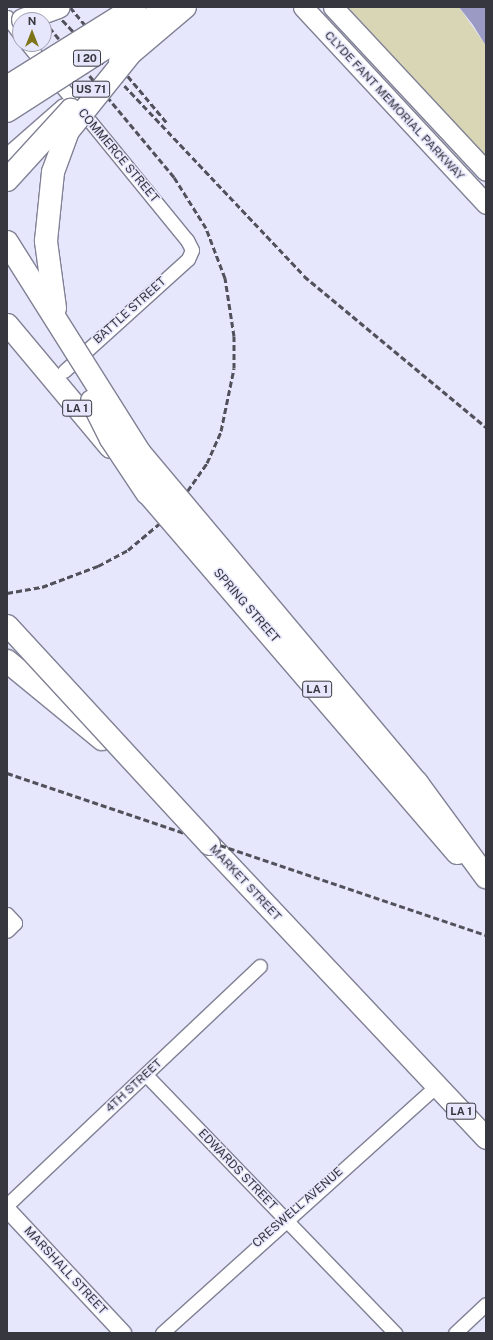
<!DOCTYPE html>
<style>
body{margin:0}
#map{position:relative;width:493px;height:1340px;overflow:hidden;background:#e6e6fc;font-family:"Public Sans",sans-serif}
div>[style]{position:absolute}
.green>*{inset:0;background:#d8d6b5}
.water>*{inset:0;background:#9b9ac4}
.roads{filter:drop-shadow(1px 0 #818195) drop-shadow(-1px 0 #818195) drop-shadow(0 1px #818195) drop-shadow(0 -1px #818195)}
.minor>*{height:13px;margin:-6.5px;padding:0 6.5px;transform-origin:6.5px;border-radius:6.5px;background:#fff}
.tertiary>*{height:16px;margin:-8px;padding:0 8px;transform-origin:8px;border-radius:8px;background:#fff}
.secondary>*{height:19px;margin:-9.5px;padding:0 9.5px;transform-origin:9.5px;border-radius:9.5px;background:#fff}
.primary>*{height:21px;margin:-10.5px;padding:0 10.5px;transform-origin:10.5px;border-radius:10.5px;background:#fff}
.motorway>*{height:22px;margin:-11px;padding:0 11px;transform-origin:11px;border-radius:11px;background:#fff}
.rail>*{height:3px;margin-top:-1.5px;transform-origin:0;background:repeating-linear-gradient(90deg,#51515b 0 6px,transparent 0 9px)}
.bridges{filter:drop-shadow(1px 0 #818195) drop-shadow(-1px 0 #818195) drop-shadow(0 1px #818195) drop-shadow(0 -1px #818195)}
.primary-bridge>*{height:21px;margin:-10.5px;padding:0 10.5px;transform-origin:10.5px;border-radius:10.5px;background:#fff}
.motorway-bridge>*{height:22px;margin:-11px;padding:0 11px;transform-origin:11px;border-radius:11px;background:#fff}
span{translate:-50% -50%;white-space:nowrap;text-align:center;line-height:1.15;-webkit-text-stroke:3px #e6e6fc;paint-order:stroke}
.shield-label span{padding:1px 3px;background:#e6e6fc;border:1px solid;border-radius:3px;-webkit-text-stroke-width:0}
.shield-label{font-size:11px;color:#373740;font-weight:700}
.street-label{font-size:12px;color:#373740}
.frame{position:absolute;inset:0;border:8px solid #373740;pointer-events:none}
.north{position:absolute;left:12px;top:12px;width:40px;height:40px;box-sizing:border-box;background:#e6e6fc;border:1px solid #a0a0b1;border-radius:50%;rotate:0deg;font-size:11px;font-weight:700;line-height:16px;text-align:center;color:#373740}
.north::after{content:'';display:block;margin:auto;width:14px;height:18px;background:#7c7417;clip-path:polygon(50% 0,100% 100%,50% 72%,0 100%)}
</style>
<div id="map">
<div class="green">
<i style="clip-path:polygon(348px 7px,459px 7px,486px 46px,486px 158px)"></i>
</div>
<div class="water">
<i style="clip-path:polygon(459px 7px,486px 7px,486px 46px,473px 25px)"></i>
</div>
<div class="roads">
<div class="minor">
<i style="left:7px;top:17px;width:21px;rotate:53deg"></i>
<i style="left:27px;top:44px;width:253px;rotate:50.8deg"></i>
<i style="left:187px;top:240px;width:11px;rotate:63deg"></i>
<i style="left:192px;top:250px;width:10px;rotate:114deg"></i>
<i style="left:188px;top:259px;width:167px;rotate:137.9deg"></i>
<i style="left:7px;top:154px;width:74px;rotate:-41.2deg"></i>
<i style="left:7px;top:914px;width:12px;rotate:48deg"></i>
<i style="left:15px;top:923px;width:11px;rotate:135deg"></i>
<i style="left:146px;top:1075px;width:359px;rotate:46deg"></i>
<i style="left:7px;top:1205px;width:348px;rotate:-43.4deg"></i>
<i style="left:162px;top:1333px;width:370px;rotate:-42deg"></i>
<i style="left:455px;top:1333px;width:42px;rotate:-43.1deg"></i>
</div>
<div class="tertiary">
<i style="left:7px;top:1209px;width:170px;rotate:46.9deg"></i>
</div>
<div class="secondary">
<i style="left:303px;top:7px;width:269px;rotate:47.1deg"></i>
<i style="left:333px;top:7px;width:224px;rotate:47deg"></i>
</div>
<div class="primary">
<i style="left:7px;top:324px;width:160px;rotate:50.1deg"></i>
<i style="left:209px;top:844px;width:404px;rotate:46.7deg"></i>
</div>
<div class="motorway">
<i style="left:7px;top:661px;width:123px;rotate:39.4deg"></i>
</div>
</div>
<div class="rail">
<i style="left:35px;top:7px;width:16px;rotate:55deg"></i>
<i style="left:50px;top:7px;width:370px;rotate:46.6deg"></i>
<i style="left:304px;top:276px;width:236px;rotate:39.7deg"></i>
<i style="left:70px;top:7px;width:150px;rotate:50.1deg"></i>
<i style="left:7px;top:593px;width:36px;rotate:-10deg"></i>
<i style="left:42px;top:587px;width:60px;rotate:-20.6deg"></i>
<i style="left:98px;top:566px;width:34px;rotate:-28deg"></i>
<i style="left:128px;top:550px;width:57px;rotate:-40.1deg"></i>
<i style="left:172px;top:513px;width:61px;rotate:-55deg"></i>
<i style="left:207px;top:463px;width:35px;rotate:-66deg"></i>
<i style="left:221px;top:431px;width:64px;rotate:-78.3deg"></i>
<i style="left:234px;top:368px;width:32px;rotate:-90deg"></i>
<i style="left:234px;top:336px;width:59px;rotate:-98.8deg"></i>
<i style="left:225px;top:278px;width:53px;rotate:-110.8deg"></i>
<i style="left:206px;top:228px;width:60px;rotate:-122.1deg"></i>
<i style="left:174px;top:177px;width:203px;rotate:-129.8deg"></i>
<i style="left:7px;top:773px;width:506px;rotate:18.69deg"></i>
</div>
<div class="bridges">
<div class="primary-bridge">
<i style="left:147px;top:493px;width:475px;rotate:49.3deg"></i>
<i style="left:7px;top:625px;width:298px;rotate:47.3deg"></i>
</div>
<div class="motorway-bridge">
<i style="left:23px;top:20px;width:38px;rotate:-20deg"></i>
<i style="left:120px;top:62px;width:85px;rotate:-40.2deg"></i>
<i style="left:7px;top:87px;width:151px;rotate:-32deg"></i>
<i style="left:7px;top:111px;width:185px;rotate:-32.7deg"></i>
<i style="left:7px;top:180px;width:95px;rotate:-47.6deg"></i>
<i style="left:7px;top:242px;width:249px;rotate:57.8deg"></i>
<i style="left:140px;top:453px;width:431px;rotate:50deg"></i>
<i style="left:417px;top:783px;width:117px;rotate:53.7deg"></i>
<i style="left:55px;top:308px;width:68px;rotate:-97.7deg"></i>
<i style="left:46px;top:241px;width:69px;rotate:-84.2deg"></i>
<i style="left:53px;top:172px;width:44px;rotate:-69.9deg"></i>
<i style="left:68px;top:131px;width:99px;rotate:-51.2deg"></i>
<i style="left:92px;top:401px;width:42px;rotate:63.4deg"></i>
<i style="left:111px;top:439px;width:65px;rotate:56.3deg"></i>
</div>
</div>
<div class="shield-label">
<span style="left:87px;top:58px">I 20</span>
<span style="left:91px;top:89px">US 71</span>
<span style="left:77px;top:408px">LA 1</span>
<span style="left:317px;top:689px">LA 1</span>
<span style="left:461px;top:1111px">LA 1</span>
</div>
<div class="street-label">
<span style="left:394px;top:106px;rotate:47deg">CLYDE FANT MEMORIAL PARKWAY</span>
<span style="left:118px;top:156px;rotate:50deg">COMMERCE STREET</span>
<span style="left:130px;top:311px;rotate:-42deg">BATTLE STREET</span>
<span style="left:246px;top:606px;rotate:49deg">SPRING STREET</span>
<span style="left:245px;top:883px;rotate:47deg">MARKET STREET</span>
<span style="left:134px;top:1086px;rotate:-43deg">4TH STREET</span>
<span style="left:237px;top:1170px;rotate:46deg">EDWARDS STREET</span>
<span style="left:298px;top:1208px;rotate:-41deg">CRESWELL AVENUE</span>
<span style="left:65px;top:1271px;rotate:47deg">MARSHALL STREET</span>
</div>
<div class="frame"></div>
<div class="north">N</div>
</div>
